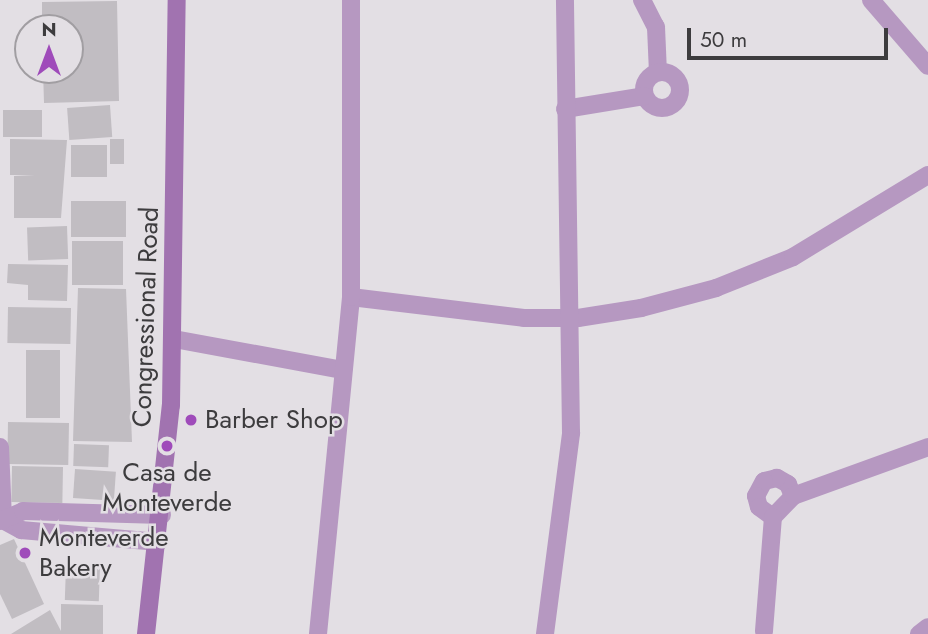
<!DOCTYPE html>
<style>
body{margin:0}
#map{position:relative;width:928px;height:634px;overflow:hidden;background:#e3dfe4;font-family:Jost,sans-serif}
div>[style]{position:absolute}
.building>*{inset:0;background:#c1bdc2;transform-origin:0 0}
.street>*{height:18px;margin:-9px;padding:0 9px;transform-origin:9px;border-radius:9px;background:#b698c1}
.street>.ring{margin:-9px;padding:0;box-sizing:content-box;background:none;border:18px solid #b698c1;border-radius:50%}
.secondary>*{height:18px;margin:-9px;padding:0 9px;transform-origin:9px;border-radius:9px;background:#a173b0}
.dots>*{width:19px;height:19px;translate:-50% -50%;box-sizing:border-box;border:4px solid #e3dfe4;border-radius:50%}
span{translate:-50% -50%;white-space:nowrap;text-align:center;line-height:1.15;-webkit-text-stroke:5px #e3dfe4;paint-order:stroke}
.street-label{font-size:26px;color:#3d3c3e}
.poi-label{font-size:26px;color:#3d3c3e}
.left{translate:0 -50%;text-align:left}
.north{position:absolute;left:14px;top:14px;width:70px;height:70px;box-sizing:border-box;background:#e3dfe4;border:2px solid #a19ea2;border-radius:50%;rotate:0deg;font-size:19px;font-weight:700;line-height:28px;text-align:center;color:#3d3c3e}
.north::after{content:'';display:block;margin:auto;width:24px;height:32px;background:#9f4bba;clip-path:polygon(50% 0,100% 100%,50% 72%,0 100%)}
.scale{position:absolute;left:687px;top:28px;width:201px;height:32px;box-sizing:border-box;border:4px solid #3d3c3e;border-top:0;padding-left:9px;font-size:21px;line-height:24px;white-space:nowrap;color:#3d3c3e;-webkit-text-stroke:5px #e3dfe4;paint-order:stroke}
</style>
<div id="map">
<div class="building">
<i style="clip-path:polygon(117px 1px,119px 101px,44px 103px,43px 70px,70px 70px,70px 28px,42px 28px,42px 2px)"></i>
<i style="left:110px;top:105px;width:32px;height:43px;rotate:86deg"></i>
<i style="left:3px;top:110px;width:39px;height:27px"></i>
<i style="clip-path:polygon(10px 139px,67px 140px,61px 218px,14px 218px,14px 176px,35px 175px,10px 175px)"></i>
<i style="left:110px;top:139px;width:14px;height:25px"></i>
<i style="left:71px;top:145px;width:36px;height:32px"></i>
<i style="left:71px;top:201px;width:55px;height:36px"></i>
<i style="left:67px;top:226px;width:33px;height:40px;rotate:88deg"></i>
<i style="left:123px;top:241px;width:44px;height:51px;rotate:90deg"></i>
<i style="clip-path:polygon(8px 264px,68px 265px,67px 301px,28px 300px,28px 285px,7px 283px)"></i>
<i style="clip-path:polygon(78px 288px,126px 289px,132px 442px,73px 441px)"></i>
<i style="left:8px;top:307px;width:63px;height:36px;rotate:1deg"></i>
<i style="left:26px;top:350px;width:34px;height:68px"></i>
<i style="left:8px;top:422px;width:61px;height:42px;rotate:1deg"></i>
<i style="left:74px;top:444px;width:35px;height:22px;rotate:2deg"></i>
<i style="left:12px;top:466px;width:51px;height:36px;rotate:1deg"></i>
<i style="left:75px;top:469px;width:41px;height:29px;rotate:4deg"></i>
<i style="clip-path:polygon(14px 539px,44px 604px,12px 619px,0 594px,0 545px)"></i>
<i style="left:66px;top:566px;width:34px;height:34px;rotate:2deg"></i>
<i style="clip-path:polygon(61px 604px,103px 605px,103px 634px,11px 634px,50px 610px,61px 631px)"></i>
</div>
<div class="street">
<i style="left:642px;top:0;width:30px;rotate:63deg"></i>
<i style="left:656px;top:27px;width:45px;rotate:87.5deg"></i>
<i style="left:871px;top:0;width:87px;rotate:49.2deg"></i>
<i class="ring" style="left:644px;top:72px;width:18px;height:18px"></i>
<i style="left:565px;top:109px;width:80px;rotate:-9.3deg"></i>
<i style="left:351px;top:297px;width:174px;rotate:6.9deg"></i>
<i style="left:524px;top:318px;width:54px"></i>
<i style="left:578px;top:318px;width:64px;rotate:-9deg"></i>
<i style="left:641px;top:308px;width:78px;rotate:-14.9deg"></i>
<i style="left:716px;top:288px;width:83px;rotate:-21.9deg"></i>
<i style="left:793px;top:257px;width:158px;rotate:-31.3deg"></i>
<i style="left:174px;top:339px;width:172px;rotate:10.4deg"></i>
<i style="left:0;top:447px;width:73px;rotate:87.6deg"></i>
<i style="left:793px;top:496px;width:13px;rotate:-113deg"></i>
<i style="left:788px;top:484px;width:13px;rotate:-151deg"></i>
<i style="left:777px;top:478px;width:13px;rotate:167deg"></i>
<i style="left:764px;top:481px;width:17px;rotate:118deg"></i>
<i style="left:756px;top:496px;width:11px;rotate:75deg"></i>
<i style="left:759px;top:507px;width:17px;rotate:36deg"></i>
<i style="left:773px;top:517px;width:29px;rotate:-46deg"></i>
<i style="left:793px;top:496px;width:144px;rotate:-19.9deg"></i>
<i style="left:3px;top:520px;width:21px;rotate:29deg"></i>
<i style="left:21px;top:530px;width:138px;rotate:5deg"></i>
<i style="left:0;top:521px;width:25px;rotate:-23deg"></i>
<i style="left:23px;top:511px;width:139px;rotate:1.6deg"></i>
<i style="left:764px;top:631px;width:114px;rotate:-85.5deg"></i>
<i style="left:318px;top:634px;width:339px;rotate:-84.4deg"></i>
<i style="left:351px;top:297px;width:297px;rotate:-90deg"></i>
<i style="left:545px;top:634px;width:203px;rotate:-82.6deg"></i>
<i style="left:571px;top:433px;width:433px;rotate:-90.8deg"></i>
<i style="left:919px;top:634px;width:11px;rotate:-38deg"></i>
</div>
<div class="secondary">
<i style="left:146px;top:634px;width:230px;rotate:-83.8deg"></i>
<i style="left:171px;top:405px;width:405px;rotate:-89.2deg"></i>
</div>
<div class="dots">
<i style="left:191px;top:420px;background:#9f4bba"></i>
<i style="left:167px;top:446px;background:#9f4bba"></i>
<i style="left:25px;top:553px;background:#9f4bba"></i>
</div>
<div class="street-label">
<span style="left:146px;top:317px;rotate:-88deg">Congressional Road</span>
</div>
<div class="poi-label">
<span class="left" style="left:205px;top:420px">Barber Shop</span>
<span style="left:167px;top:488px">Casa de<br>Monteverde</span>
<span class="left" style="left:39px;top:553px">Monteverde<br>Bakery</span>
</div>
<div class="north">N</div>
<div class="scale">50 m</div>
</div>
